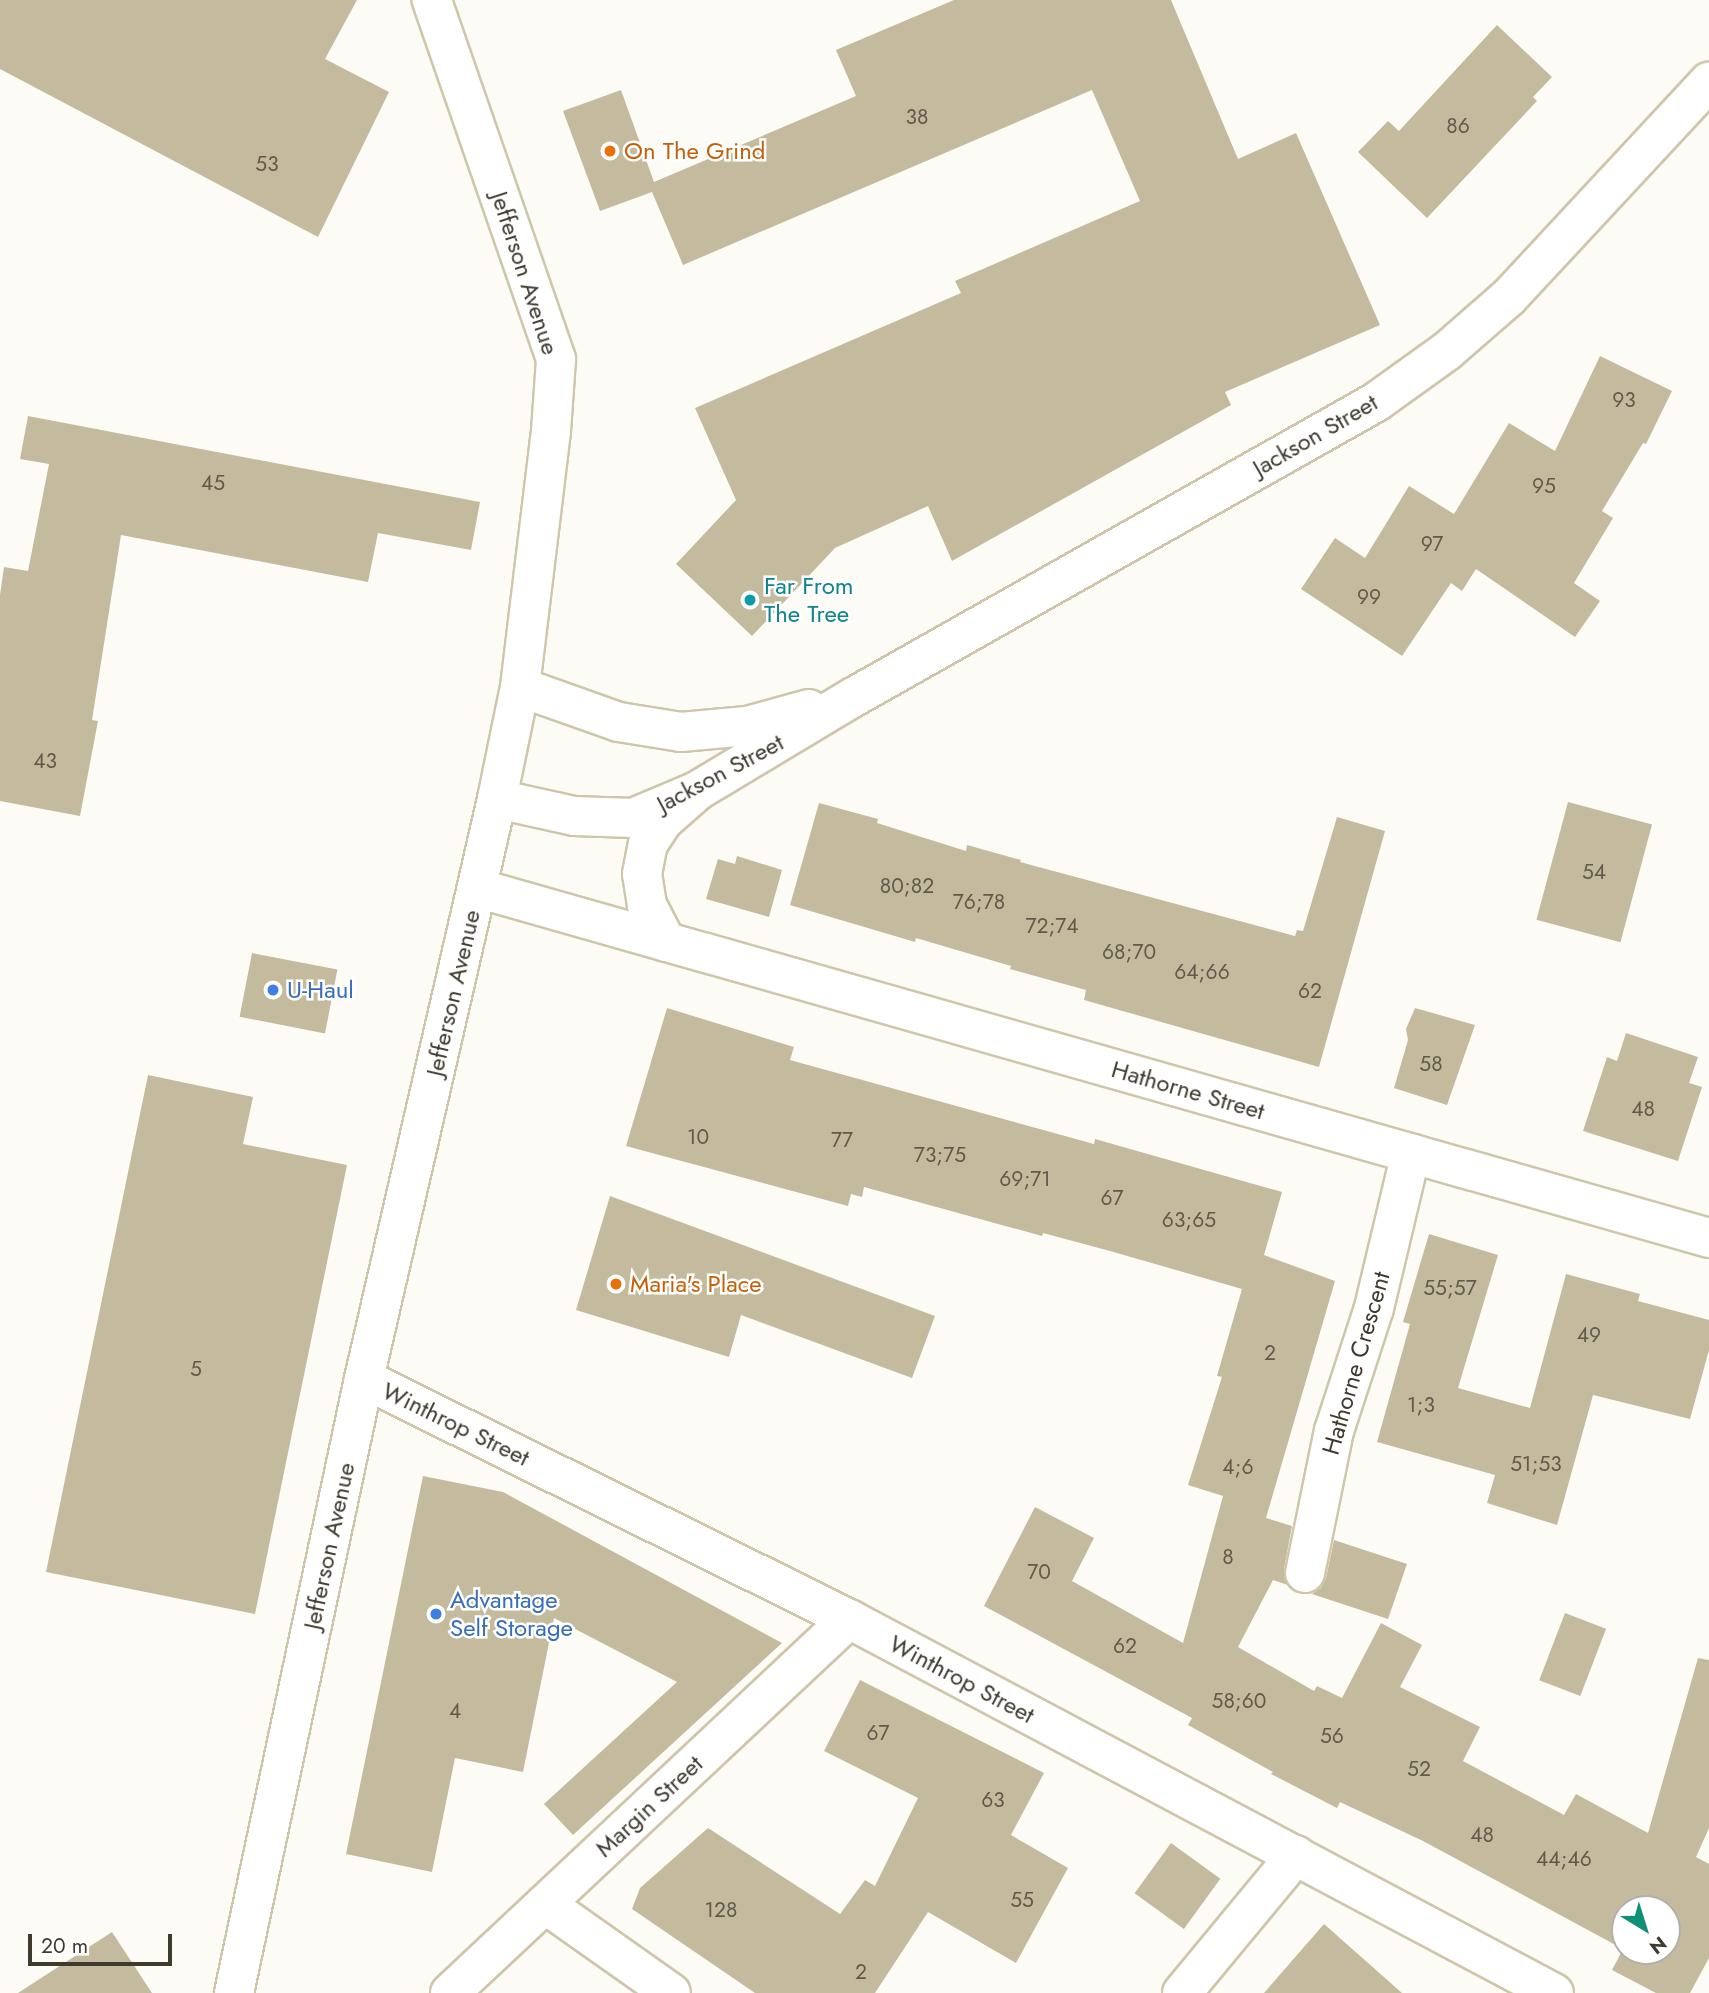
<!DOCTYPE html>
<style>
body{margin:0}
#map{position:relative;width:1709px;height:1993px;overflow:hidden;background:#fdfbf5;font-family:Jost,sans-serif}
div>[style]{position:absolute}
.building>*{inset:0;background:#c4bb9e;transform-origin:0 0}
.roads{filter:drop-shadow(2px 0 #cfc6a9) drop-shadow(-2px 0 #cfc6a9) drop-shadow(0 2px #cfc6a9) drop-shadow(0 -2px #cfc6a9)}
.minor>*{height:38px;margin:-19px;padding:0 19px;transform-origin:19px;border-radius:19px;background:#fff}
.major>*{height:38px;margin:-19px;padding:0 19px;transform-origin:19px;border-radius:19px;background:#fff}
.dots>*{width:19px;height:19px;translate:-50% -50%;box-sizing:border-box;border:4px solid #fff;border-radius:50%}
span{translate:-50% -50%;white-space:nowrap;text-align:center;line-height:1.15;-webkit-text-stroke:5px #fff;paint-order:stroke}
.number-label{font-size:21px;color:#605a4a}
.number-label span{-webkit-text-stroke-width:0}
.food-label{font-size:24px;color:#c56008}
.left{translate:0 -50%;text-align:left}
.street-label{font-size:24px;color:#3e3a2e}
.culture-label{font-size:24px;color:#0d838f}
.shop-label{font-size:24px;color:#366cbe}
.north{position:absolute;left:1611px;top:1895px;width:70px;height:70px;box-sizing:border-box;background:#fff;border:2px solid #b2b0ab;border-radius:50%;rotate:142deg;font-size:19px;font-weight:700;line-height:28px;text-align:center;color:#3e3a2e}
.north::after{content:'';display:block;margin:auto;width:24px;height:32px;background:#0f8f76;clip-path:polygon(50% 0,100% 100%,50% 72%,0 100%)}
.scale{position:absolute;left:28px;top:1934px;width:144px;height:32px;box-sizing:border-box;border:4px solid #3e3a2e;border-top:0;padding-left:9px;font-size:21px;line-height:24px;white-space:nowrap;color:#3e3a2e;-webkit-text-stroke:5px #fff;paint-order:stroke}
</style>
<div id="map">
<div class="building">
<i style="clip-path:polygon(0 0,357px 0,325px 59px,389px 92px,318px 237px,0 69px)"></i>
<i style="clip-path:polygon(954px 0,1171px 0,1238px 159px,1296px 133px,1380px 325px,1225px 392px,1231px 405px,952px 561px,928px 506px,835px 548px,752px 636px,676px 564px,736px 500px,695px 408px,961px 293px,955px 281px,1140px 201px,1092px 90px,683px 265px,652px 192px,600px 211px,563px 111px,621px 90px,654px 182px,856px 96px,836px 50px)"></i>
<i style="clip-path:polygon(1497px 25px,1552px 77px,1533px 97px,1537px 101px,1427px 218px,1358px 152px,1388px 121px,1399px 131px)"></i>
<i style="clip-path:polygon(1600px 356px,1672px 391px,1646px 444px,1643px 443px,1602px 511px,1613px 518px,1574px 583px,1600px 601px,1575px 637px,1476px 569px,1462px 591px,1451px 583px,1402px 656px,1301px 589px,1335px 538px,1365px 558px,1409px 486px,1454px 514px,1509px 423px,1555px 451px)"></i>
<i style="clip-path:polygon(28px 416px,480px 502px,471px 550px,378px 533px,368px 582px,121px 535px,92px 720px,98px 721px,80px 816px,0 801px,0 595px,4px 567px,28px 571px,49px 464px,20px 459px)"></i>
<i style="left:1568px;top:802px;width:87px;height:122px;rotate:15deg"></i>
<i style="clip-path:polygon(819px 803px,878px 819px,877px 823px,966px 851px,967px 845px,1021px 860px,1020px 862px,1295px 936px,1297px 930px,1303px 931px,1337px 817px,1385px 831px,1319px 1067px,1084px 1000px,1086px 990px,1010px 969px,1011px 966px,916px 938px,915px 942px,790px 905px)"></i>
<i style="clip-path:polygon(737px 856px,782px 870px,769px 917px,706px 899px,718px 859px,735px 864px)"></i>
<i style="left:252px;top:953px;width:87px;height:65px;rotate:11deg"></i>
<i style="clip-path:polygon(evenodd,667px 1008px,794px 1047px,790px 1060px,1094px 1144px,1095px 1139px,1282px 1192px,1264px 1255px,1335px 1281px,1266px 1518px,1292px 1526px,1284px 1569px,1288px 1585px,1273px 1580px,1238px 1647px,1314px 1691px,1317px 1686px,1342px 1698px,1381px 1623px,1422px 1645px,1400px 1687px,1480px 1727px,1463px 1761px,1564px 1815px,1576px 1794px,1648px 1833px,1698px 1658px,1709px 1660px,1709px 1828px,1696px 1857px,1709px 1864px,1709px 1958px,1690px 1993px,1656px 1993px,1612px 1970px,1623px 1949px,1423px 1841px,1340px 1802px,1337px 1808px,1271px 1774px,1273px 1772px,1188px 1725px,1192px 1718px,984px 1606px,1035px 1507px,1094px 1538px,1072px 1581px,1183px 1643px,1223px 1496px,1188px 1485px,1222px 1377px,1217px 1376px,1242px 1289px,1110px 1251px,1043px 1233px,1042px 1236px,864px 1187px,862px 1197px,851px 1194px,848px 1206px,626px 1146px,667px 1008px,1625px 1909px,1667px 1909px,1667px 1951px,1625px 1951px,1625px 1909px)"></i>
<i style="clip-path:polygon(1415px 1008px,1475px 1025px,1447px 1105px,1394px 1088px,1408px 1040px,1406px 1029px)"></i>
<i style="clip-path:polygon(1626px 1033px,1698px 1057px,1689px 1083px,1702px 1087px,1678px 1161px,1583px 1131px,1607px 1057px,1617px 1061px)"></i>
<i style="clip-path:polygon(148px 1075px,253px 1097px,243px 1144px,347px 1165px,255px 1614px,46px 1572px)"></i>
<i style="clip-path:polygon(610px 1196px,935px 1316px,912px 1378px,741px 1315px,729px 1357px,576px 1310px)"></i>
<i style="clip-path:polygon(1429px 1234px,1498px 1255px,1458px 1388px,1530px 1408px,1566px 1274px,1640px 1294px,1638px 1301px,1709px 1320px,1709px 1350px,1690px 1419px,1593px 1395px,1557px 1525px,1487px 1503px,1495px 1475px,1377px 1442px,1410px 1324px,1403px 1322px)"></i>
<i style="clip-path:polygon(423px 1476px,503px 1492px,782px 1643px,573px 1835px,544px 1804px,677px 1682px,554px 1618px,523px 1772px,455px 1758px,432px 1872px,346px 1854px)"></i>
<i style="clip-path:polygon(1334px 1540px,1407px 1564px,1388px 1619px,1312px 1594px,1321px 1588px,1326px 1578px)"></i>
<i style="left:1565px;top:1613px;width:44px;height:72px;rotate:21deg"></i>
<i style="clip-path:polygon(860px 1680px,1044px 1773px,1011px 1835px,1068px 1868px,1016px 1963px,928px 1912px,875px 1993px,755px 1993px,632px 1909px,640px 1888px,708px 1828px,840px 1914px,865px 1880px,875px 1886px,918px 1798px,824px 1751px)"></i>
<i style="left:1171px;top:1843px;width:61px;height:62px;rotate:36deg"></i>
<i style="clip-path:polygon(1324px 1924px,1402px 1993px,1264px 1993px)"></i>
<i style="clip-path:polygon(112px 1932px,152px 1993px,18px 1993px)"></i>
</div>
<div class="roads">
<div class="minor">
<i style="left:477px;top:888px;width:1281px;rotate:15.86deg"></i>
<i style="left:666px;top:942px;width:42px;rotate:-117.2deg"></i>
<i style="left:647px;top:905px;width:31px;rotate:-99deg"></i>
<i style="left:642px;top:874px;width:31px;rotate:-79deg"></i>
<i style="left:648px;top:844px;width:27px;rotate:-57deg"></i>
<i style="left:663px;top:821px;width:45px;rotate:-41.4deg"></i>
<i style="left:364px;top:1379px;width:541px;rotate:26.33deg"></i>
<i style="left:849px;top:1619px;width:798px;rotate:27.95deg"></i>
<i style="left:1305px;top:1573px;width:145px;rotate:-78.5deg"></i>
<i style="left:1334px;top:1431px;width:129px;rotate:-72deg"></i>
<i style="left:1374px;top:1308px;width:159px;rotate:-76.6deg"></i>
<i style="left:545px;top:1904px;width:154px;rotate:35.2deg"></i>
<i style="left:450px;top:1993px;width:547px;rotate:-43.15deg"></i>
<i style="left:1182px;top:1993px;width:179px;rotate:-50.4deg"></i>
</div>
<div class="major">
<i style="left:520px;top:687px;width:105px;rotate:19.5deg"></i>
<i style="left:619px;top:722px;width:63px;rotate:9.2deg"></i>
<i style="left:681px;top:732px;width:66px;rotate:-5.2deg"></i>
<i style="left:747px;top:726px;width:64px;rotate:-15.3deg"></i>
<i style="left:497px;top:799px;width:79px;rotate:12.4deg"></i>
<i style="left:574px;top:816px;width:59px;rotate:1.9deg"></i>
<i style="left:633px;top:818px;width:69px;rotate:-22.9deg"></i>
<i style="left:697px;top:791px;width:181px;rotate:-31deg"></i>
<i style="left:852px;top:698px;width:602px;rotate:-29.46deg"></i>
<i style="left:1376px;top:402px;width:87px;rotate:-35.7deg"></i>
<i style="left:1447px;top:351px;width:82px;rotate:-41.1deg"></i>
<i style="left:1509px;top:297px;width:294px;rotate:-47.1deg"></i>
<i style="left:234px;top:1993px;width:628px;rotate:-78.05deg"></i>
<i style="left:364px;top:1379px;width:595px;rotate:-77.08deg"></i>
<i style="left:497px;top:799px;width:114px;rotate:-78.4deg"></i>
<i style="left:520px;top:687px;width:258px;rotate:-83.1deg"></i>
<i style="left:551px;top:431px;width:72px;rotate:-86deg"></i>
<i style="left:556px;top:359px;width:380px;rotate:-109.1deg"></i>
</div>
</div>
<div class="dots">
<i style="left:610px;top:151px;background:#e8710a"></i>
<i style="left:750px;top:600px;background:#0f9aa8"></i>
<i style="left:273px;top:990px;background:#3f7fe0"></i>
<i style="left:616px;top:1284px;background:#e8710a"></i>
<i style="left:436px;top:1614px;background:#3f7fe0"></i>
</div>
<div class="number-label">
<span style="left:917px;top:117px">38</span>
<span style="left:1458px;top:126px">86</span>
<span style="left:267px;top:164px">53</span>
<span style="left:1624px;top:400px">93</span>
<span style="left:213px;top:483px">45</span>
<span style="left:1544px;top:486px">95</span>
<span style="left:1432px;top:544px">97</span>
<span style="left:1369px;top:597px">99</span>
<span style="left:45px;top:761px">43</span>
<span style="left:1594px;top:872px">54</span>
<span style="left:907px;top:886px">80;82</span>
<span style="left:979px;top:902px">76;78</span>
<span style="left:1052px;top:926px">72;74</span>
<span style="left:1129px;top:952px">68;70</span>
<span style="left:1202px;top:972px">64;66</span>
<span style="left:1310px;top:991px">62</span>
<span style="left:1431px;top:1064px">58</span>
<span style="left:1643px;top:1109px">48</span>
<span style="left:698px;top:1137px">10</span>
<span style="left:842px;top:1140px">77</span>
<span style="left:940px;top:1155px">73;75</span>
<span style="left:1025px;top:1179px">69;71</span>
<span style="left:1112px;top:1198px">67</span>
<span style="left:1189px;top:1220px">63;65</span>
<span style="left:1450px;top:1288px">55;57</span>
<span style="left:1589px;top:1335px">49</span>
<span style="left:1270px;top:1353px">2</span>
<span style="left:196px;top:1369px">5</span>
<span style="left:1421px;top:1405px">1;3</span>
<span style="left:1536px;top:1464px">51;53</span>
<span style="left:1238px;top:1467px">4;6</span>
<span style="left:1228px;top:1557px">8</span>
<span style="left:1039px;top:1572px">70</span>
<span style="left:1125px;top:1646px">62</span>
<span style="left:1239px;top:1701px">58;60</span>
<span style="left:455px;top:1711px">4</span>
<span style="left:878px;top:1733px">67</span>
<span style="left:1332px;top:1736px">56</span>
<span style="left:1419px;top:1769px">52</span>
<span style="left:993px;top:1800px">63</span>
<span style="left:1482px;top:1835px">48</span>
<span style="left:1564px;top:1859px">44;46</span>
<span style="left:1022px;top:1900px">55</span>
<span style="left:721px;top:1910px">128</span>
<span style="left:861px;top:1972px">2</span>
</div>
<div class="food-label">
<span class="left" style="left:624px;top:151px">On The Grind</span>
<span class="left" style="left:630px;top:1284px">Maria's Place</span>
</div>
<div class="street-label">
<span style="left:525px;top:273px;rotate:72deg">Jefferson Avenue</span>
<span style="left:1315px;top:435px;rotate:-30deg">Jackson Street</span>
<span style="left:720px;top:773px;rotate:-28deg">Jackson Street</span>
<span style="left:453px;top:993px;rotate:-77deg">Jefferson Avenue</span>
<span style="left:1188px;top:1090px;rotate:16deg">Hathorne Street</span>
<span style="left:1356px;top:1363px;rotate:-74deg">Hathorne Crescent</span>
<span style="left:456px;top:1424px;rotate:26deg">Winthrop Street</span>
<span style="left:329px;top:1546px;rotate:-78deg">Jefferson Avenue</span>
<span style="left:962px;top:1679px;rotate:28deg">Winthrop Street</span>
<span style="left:649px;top:1806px;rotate:-43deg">Margin Street</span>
</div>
<div class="culture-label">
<span class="left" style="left:764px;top:600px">Far From<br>The Tree</span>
</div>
<div class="shop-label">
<span class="left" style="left:287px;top:990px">U-Haul</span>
<span class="left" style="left:450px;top:1614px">Advantage<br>Self Storage</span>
</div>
<div class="north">N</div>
<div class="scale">20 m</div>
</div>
